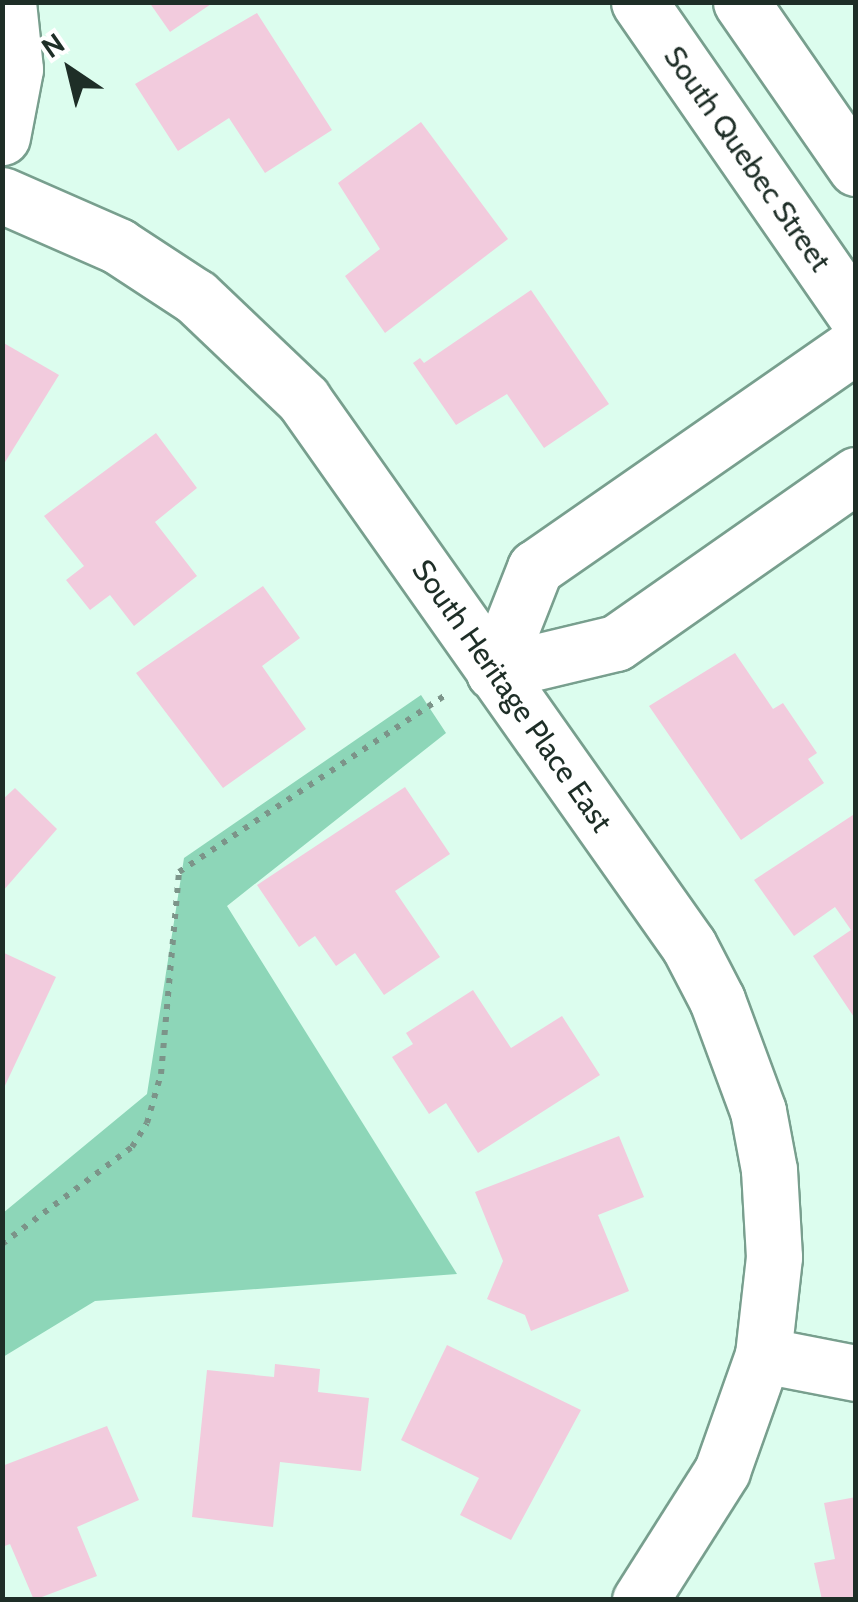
<!DOCTYPE html>
<style>
body{margin:0}
#map{position:relative;width:858px;height:1602px;overflow:hidden;background:#dcfdee;font-family:Cabin,sans-serif}
div>[style]{position:absolute}
.green>*{inset:0;background:#8dd6b8}
.building>*{inset:0;background:#f2cbdd}
.path>*{height:6px;margin-top:-3px;transform-origin:0;background:repeating-linear-gradient(90deg,#7c9489 0 5px,transparent 0 13px)}
.roads{filter:drop-shadow(2px 0 #789f8e) drop-shadow(-2px 0 #789f8e) drop-shadow(0 2px #789f8e) drop-shadow(0 -2px #789f8e)}
.minor>*{height:55px;margin:-27.5px;padding:0 27.5px;transform-origin:27.5px;border-radius:27.5px;background:#fff}
.major>*{height:55px;margin:-27.5px;padding:0 27.5px;transform-origin:27.5px;border-radius:27.5px;background:#fff}
span{translate:-50% -50%;white-space:nowrap;text-align:center;line-height:1.15;-webkit-text-stroke:10px #fff;paint-order:stroke}
.street-label{font-size:30px;color:#1e2e27}
.frame{position:absolute;inset:0;border:5px solid #1e2e27;pointer-events:none}
.north{position:absolute;left:20px;top:20px;width:100px;height:100px;-webkit-text-stroke:8px #fff;paint-order:stroke;rotate:325deg;font-size:28px;font-weight:700;line-height:40px;text-align:center;color:#1e2e27}
.north::after{content:'';display:block;margin:auto;width:35px;height:45px;background:#1e2e27;clip-path:polygon(50% 0,100% 100%,50% 72%,0 100%)}
</style>
<div id="map">
<div class="green">
<i style="clip-path:polygon(421px 695px,446px 733px,227px 906px,457px 1274px,95px 1301px,3px 1357px,3px 1213px,147px 1094px,184px 858px)"></i>
</div>
<div class="building">
<i style="clip-path:polygon(149px 2px,214px 2px,170px 32px)"></i>
<i style="clip-path:polygon(257px 13px,332px 130px,265px 173px,229px 118px,178px 151px,135px 84px)"></i>
<i style="clip-path:polygon(421px 122px,508px 239px,385px 333px,345px 276px,380px 249px,338px 183px)"></i>
<i style="clip-path:polygon(531px 290px,609px 404px,544px 448px,507px 394px,456px 425px,413px 363px,420px 358px,424px 363px)"></i>
<i style="clip-path:polygon(2px 342px,59px 375px,2px 467px)"></i>
<i style="clip-path:polygon(156px 433px,197px 488px,155px 522px,197px 576px,134px 626px,110px 595px,90px 610px,66px 580px,84px 566px,44px 516px)"></i>
<i style="clip-path:polygon(263px 586px,300px 638px,262px 666px,306px 729px,223px 788px,136px 673px)"></i>
<i style="clip-path:polygon(735px 653px,773px 709px,783px 703px,817px 753px,808px 759px,824px 783px,741px 840px,649px 706px)"></i>
<i style="clip-path:polygon(405px 787px,450px 854px,395px 891px,440px 957px,384px 995px,355px 953px,336px 966px,315px 936px,299px 947px,257px 885px)"></i>
<i style="clip-path:polygon(15px 788px,57px 829px,2px 892px,2px 800px)"></i>
<i style="clip-path:polygon(856px 813px,856px 1020px,813px 956px,851px 930px,835px 907px,794px 936px,754px 880px)"></i>
<i style="clip-path:polygon(2px 952px,56px 977px,2px 1092px)"></i>
<i style="clip-path:polygon(473px 990px,511px 1048px,562px 1016px,600px 1075px,478px 1153px,446px 1103px,429px 1114px,392px 1057px,413px 1044px,406px 1033px)"></i>
<i style="clip-path:polygon(619px 1136px,644px 1197px,598px 1215px,629px 1291px,531px 1331px,525px 1315px,487px 1299px,503px 1261px,475px 1192px)"></i>
<i style="clip-path:polygon(447px 1345px,581px 1410px,511px 1540px,460px 1515px,479px 1478px,401px 1440px)"></i>
<i style="clip-path:polygon(275px 1364px,320px 1369px,318px 1392px,369px 1398px,361px 1471px,280px 1462px,273px 1527px,192px 1517px,207px 1370px,274px 1377px)"></i>
<i style="clip-path:polygon(107px 1426px,139px 1500px,77px 1527px,97px 1576px,34px 1600px,10px 1544px,2px 1547px,2px 1466px)"></i>
<i style="clip-path:polygon(856px 1497px,856px 1600px,822px 1600px,814px 1563px,835px 1559px,824px 1503px)"></i>
</div>
<div class="path">
<i style="left:2px;top:1244px;width:162px;rotate:-36.7deg"></i>
<i style="left:132px;top:1147px;width:28px;rotate:-58deg"></i>
<i style="left:147px;top:1123px;width:51px;rotate:-74.1deg"></i>
<i style="left:161px;top:1074px;width:203px;rotate:-84.9deg"></i>
<i style="left:179px;top:872px;width:320px;rotate:-33.6deg"></i>
</div>
<div class="roads">
<div class="minor">
<i style="left:2px;top:137px;width:69px;rotate:-79.2deg"></i>
<i style="left:15px;top:69px;width:67px;rotate:-96deg"></i>
<i style="left:2px;top:195px;width:127px;rotate:23.7deg"></i>
<i style="left:118px;top:246px;width:93px;rotate:33.2deg"></i>
<i style="left:196px;top:297px;width:148px;rotate:43.6deg"></i>
<i style="left:303px;top:399px;width:669px;rotate:54.79deg"></i>
<i style="left:689px;top:946px;width:61px;rotate:62.6deg"></i>
<i style="left:717px;top:1000px;width:118px;rotate:69.7deg"></i>
<i style="left:758px;top:1111px;width:60px;rotate:79.4deg"></i>
<i style="left:769px;top:1170px;width:87px;rotate:86.7deg"></i>
<i style="left:774px;top:1257px;width:99px;rotate:96.4deg"></i>
<i style="left:763px;top:1355px;width:123px;rotate:109.5deg"></i>
<i style="left:722px;top:1471px;width:153px;rotate:122.4deg"></i>
<i style="left:494px;top:672px;width:112px;rotate:-68.5deg"></i>
<i style="left:535px;top:568px;width:391px;rotate:-34.8deg"></i>
<i style="left:494px;top:672px;width:125px;rotate:-13.4deg"></i>
<i style="left:616px;top:643px;width:293px;rotate:-35deg"></i>
<i style="left:763px;top:1355px;width:95px;rotate:11deg"></i>
</div>
<div class="major">
<i style="left:639px;top:2px;width:381px;rotate:55.3deg"></i>
<i style="left:741px;top:2px;width:202px;rotate:55.3deg"></i>
</div>
</div>
<div class="street-label">
<span style="left:747px;top:159px;rotate:55deg">South Quebec Street</span>
<span style="left:512px;top:696px;rotate:55deg">South Heritage Place East</span>
</div>
<div class="frame"></div>
<div class="north">N</div>
</div>
